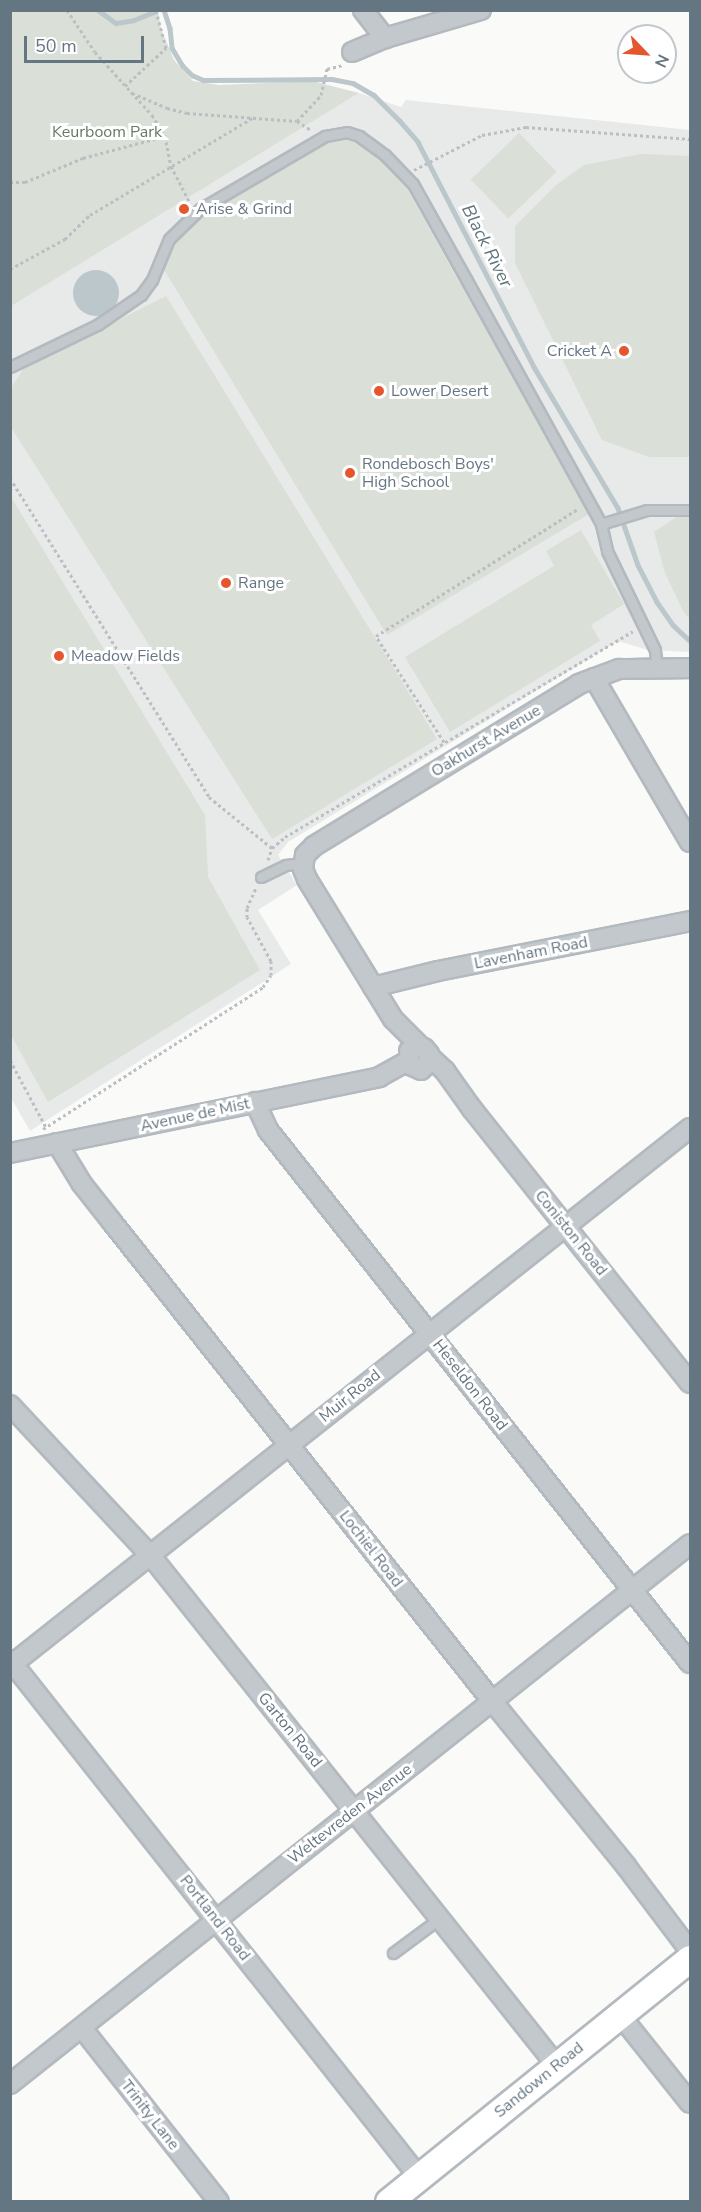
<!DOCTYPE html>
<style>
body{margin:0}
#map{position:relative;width:701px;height:2212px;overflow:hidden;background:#fafaf8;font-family:"Nunito Sans",sans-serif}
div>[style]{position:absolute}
.built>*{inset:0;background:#e8e9e9}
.green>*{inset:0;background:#dadfd7;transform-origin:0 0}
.water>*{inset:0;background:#bbc7cb}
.round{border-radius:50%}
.stream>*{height:4.5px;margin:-2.25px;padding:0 2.25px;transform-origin:2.25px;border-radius:2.25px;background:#bbc7cb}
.path>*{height:3px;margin-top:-1.5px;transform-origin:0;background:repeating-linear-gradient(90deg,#bbbfc2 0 3px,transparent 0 6px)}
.roads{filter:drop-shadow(2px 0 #b3babf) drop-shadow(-2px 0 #b3babf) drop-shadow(0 2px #b3babf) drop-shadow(0 -2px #b3babf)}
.lane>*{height:9px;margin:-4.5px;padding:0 4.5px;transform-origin:4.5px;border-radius:4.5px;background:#c3c8cc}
.street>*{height:18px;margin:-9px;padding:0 9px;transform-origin:9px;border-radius:9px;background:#c3c8cc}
.secondary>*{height:26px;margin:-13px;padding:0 13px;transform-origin:13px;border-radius:13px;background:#fff}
.dots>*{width:16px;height:16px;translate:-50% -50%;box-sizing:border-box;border:3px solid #fff;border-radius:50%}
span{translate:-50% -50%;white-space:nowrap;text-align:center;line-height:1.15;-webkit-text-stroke:6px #fff;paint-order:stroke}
.park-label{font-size:16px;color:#687a64}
.poi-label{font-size:16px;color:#657683}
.left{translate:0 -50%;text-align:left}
.right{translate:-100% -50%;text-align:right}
.street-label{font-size:16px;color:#657683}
.water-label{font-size:18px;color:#60757c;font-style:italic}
.frame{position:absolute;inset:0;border:12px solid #657683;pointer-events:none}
.north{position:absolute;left:617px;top:24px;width:60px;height:60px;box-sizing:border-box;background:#fff;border:2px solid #c1c8cd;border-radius:50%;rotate:115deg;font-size:16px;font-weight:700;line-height:24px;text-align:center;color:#657683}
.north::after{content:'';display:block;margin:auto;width:21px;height:27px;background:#e4572e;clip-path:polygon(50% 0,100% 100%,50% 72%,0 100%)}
.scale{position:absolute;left:24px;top:36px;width:120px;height:27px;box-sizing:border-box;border:3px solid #657683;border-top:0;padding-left:8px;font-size:18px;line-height:21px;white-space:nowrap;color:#657683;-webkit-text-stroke:4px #fff;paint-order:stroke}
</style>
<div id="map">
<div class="built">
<i style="clip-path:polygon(359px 93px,401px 107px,406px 100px,690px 130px,690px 652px,648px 650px,618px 641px,288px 842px,278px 855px,297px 885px,258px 910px,291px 964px,30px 1131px,10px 1096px,10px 306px)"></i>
</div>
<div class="green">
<i style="clip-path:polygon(11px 10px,158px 11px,161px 29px,174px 60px,193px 81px,219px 85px,312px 81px,359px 93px,11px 306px)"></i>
<i style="left:519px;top:133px;width:54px;height:67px;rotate:46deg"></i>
<i style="clip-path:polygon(340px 137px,358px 141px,369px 148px,407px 189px,589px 514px,387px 635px,163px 268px,173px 242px,186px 226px,240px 187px,325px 142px)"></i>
<i style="clip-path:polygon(641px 154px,690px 156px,690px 457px,649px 457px,602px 440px,515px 263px,515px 226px,555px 186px,584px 165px)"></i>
<i style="clip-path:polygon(166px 296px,437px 739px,272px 839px,11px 427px,11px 388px,24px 368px)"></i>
<i style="clip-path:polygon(11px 497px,205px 815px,208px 877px,260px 970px,48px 1102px,11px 1035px)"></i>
<i style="clip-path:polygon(681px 514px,690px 514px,690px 619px,683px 611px,665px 573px,654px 532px)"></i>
<i style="clip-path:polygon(581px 530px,624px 604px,591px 625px,600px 641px,450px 732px,405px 657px,554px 566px,546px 551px)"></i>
</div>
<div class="water">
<i class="round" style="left:73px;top:270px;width:46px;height:46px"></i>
</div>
<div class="stream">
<i style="left:98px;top:10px;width:22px;rotate:36deg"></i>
<i style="left:116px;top:23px;width:18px;rotate:-9deg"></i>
<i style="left:134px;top:20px;width:22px;rotate:-22deg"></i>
<i style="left:164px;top:10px;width:19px;rotate:72deg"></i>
<i style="left:170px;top:28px;width:20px;rotate:84deg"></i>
<i style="left:172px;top:48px;width:21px;rotate:59deg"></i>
<i style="left:183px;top:66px;width:13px;rotate:45deg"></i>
<i style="left:192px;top:75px;width:12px;rotate:24deg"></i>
<i style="left:203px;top:80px;width:129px;rotate:-0.4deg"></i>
<i style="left:332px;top:79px;width:21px;rotate:11deg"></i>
<i style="left:353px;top:83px;width:24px;rotate:30deg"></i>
<i style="left:374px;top:95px;width:37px;rotate:45deg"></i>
<i style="left:400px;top:121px;width:28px;rotate:49deg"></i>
<i style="left:418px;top:142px;width:253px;rotate:62.7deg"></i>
<i style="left:534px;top:367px;width:164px;rotate:59.2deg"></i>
<i style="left:618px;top:508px;width:60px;rotate:70.7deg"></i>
<i style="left:638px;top:565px;width:42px;rotate:62.8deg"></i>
<i style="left:657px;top:602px;width:28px;rotate:55deg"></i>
<i style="left:673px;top:625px;width:23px;rotate:43deg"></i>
</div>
<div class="path">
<i style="left:67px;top:10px;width:50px;rotate:56.3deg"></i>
<i style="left:95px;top:52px;width:85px;rotate:47.9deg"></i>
<i style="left:152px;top:115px;width:25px;rotate:58deg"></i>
<i style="left:165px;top:136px;width:31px;rotate:79deg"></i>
<i style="left:171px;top:166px;width:42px;rotate:62.8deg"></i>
<i style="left:125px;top:86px;width:56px;rotate:-42.8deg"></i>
<i style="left:166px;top:48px;width:39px;rotate:-105deg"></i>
<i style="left:132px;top:93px;width:38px;rotate:23deg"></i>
<i style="left:167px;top:108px;width:21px;rotate:14deg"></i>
<i style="left:187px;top:113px;width:110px;rotate:4.2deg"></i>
<i style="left:297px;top:121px;width:17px;rotate:33deg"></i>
<i style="left:297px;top:121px;width:35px;rotate:-47deg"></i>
<i style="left:321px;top:95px;width:27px;rotate:-77deg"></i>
<i style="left:327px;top:69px;width:16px;rotate:-14deg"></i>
<i style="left:414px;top:170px;width:76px;rotate:-27.2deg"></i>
<i style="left:482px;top:135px;width:45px;rotate:-10.3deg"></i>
<i style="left:526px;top:127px;width:164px;rotate:4.2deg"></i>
<i style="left:10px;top:182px;width:15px"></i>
<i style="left:25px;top:182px;width:63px;rotate:-22.5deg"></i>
<i style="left:83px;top:158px;width:85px;rotate:-15deg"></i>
<i style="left:10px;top:269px;width:63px;rotate:-28.6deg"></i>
<i style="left:65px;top:239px;width:35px;rotate:-44deg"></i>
<i style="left:90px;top:215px;width:191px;rotate:-30.9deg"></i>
<i style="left:10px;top:478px;width:376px;rotate:58deg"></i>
<i style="left:209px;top:797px;width:81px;rotate:39deg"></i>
<i style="left:444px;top:742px;width:126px;rotate:-122.7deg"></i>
<i style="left:376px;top:636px;width:239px;rotate:-32.2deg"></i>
<i style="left:268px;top:860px;width:13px;rotate:-72deg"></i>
<i style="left:272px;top:848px;width:17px;rotate:-40deg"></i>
<i style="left:285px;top:837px;width:404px;rotate:-30.6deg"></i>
<i style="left:10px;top:1060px;width:76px;rotate:61.8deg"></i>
<i style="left:43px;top:1129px;width:262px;rotate:-32.8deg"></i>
<i style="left:263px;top:987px;width:14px;rotate:-56deg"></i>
<i style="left:271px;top:975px;width:14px;rotate:-90deg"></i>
<i style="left:271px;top:961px;width:50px;rotate:-118.6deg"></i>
<i style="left:247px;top:917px;width:9px;rotate:-90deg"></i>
<i style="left:247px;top:908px;width:22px;rotate:-66deg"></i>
</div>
<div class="roads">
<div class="lane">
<i style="left:10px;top:367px;width:97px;rotate:-25.8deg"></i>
<i style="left:97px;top:325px;width:53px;rotate:-34.3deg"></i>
<i style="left:141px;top:295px;width:19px;rotate:-54deg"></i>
<i style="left:152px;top:280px;width:44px;rotate:-67.5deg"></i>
<i style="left:169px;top:239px;width:43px;rotate:-44.1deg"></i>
<i style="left:200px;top:209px;width:145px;rotate:-30.3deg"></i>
<i style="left:325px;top:136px;width:22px;rotate:-10deg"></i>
<i style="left:347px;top:132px;width:13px;rotate:18deg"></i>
<i style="left:359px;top:136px;width:32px;rotate:36deg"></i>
<i style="left:385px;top:155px;width:40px;rotate:46deg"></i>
<i style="left:413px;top:184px;width:109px;rotate:60.8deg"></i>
<i style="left:466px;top:279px;width:280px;rotate:61.1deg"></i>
<i style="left:601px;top:524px;width:28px;rotate:77deg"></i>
<i style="left:607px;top:551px;width:110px;rotate:64.1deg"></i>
<i style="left:655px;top:650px;width:18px;rotate:84deg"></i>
<i style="left:601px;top:524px;width:48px;rotate:-16.9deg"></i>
<i style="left:647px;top:510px;width:43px"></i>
<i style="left:261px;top:877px;width:28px;rotate:-26deg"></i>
<i style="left:286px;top:865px;width:17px;rotate:-7deg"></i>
<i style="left:393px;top:1953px;width:59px;rotate:-36.7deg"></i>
</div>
<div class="street">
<i style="left:363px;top:10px;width:36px;rotate:52deg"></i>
<i style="left:352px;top:52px;width:36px;rotate:-23deg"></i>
<i style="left:385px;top:38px;width:100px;rotate:-16.3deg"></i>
<i style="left:594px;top:678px;width:190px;rotate:59.7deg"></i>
<i style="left:373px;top:987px;width:67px;rotate:-13.8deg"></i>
<i style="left:438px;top:971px;width:257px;rotate:-11.2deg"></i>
<i style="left:422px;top:1048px;width:41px;rotate:-135deg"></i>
<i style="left:393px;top:1019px;width:164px;rotate:-121.6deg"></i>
<i style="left:307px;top:879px;width:11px;rotate:-112deg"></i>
<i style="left:303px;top:869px;width:14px;rotate:-82deg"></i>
<i style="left:305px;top:855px;width:13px;rotate:-45deg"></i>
<i style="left:314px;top:846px;width:311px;rotate:-31.4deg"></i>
<i style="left:579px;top:684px;width:43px;rotate:-20.6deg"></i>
<i style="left:619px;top:669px;width:71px;rotate:-0.8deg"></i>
<i style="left:409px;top:1051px;width:14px;rotate:86deg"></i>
<i style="left:410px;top:1065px;width:12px;rotate:24deg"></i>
<i style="left:421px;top:1070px;width:13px;rotate:-45deg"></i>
<i style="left:430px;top:1061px;width:7px;rotate:-98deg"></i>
<i style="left:429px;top:1054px;width:8px;rotate:-130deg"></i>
<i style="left:430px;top:1057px;width:21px;rotate:43deg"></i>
<i style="left:445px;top:1071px;width:47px;rotate:54.6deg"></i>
<i style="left:472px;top:1109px;width:350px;rotate:51.5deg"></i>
<i style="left:255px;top:1102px;width:31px;rotate:65deg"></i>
<i style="left:268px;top:1130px;width:680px;rotate:51.63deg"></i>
<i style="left:57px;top:1143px;width:48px;rotate:58.6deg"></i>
<i style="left:82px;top:1184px;width:48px;rotate:51.7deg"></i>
<i style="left:112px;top:1222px;width:611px;rotate:51.57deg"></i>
<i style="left:492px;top:1701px;width:213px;rotate:50.9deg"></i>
<i style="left:626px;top:1866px;width:106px;rotate:53deg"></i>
<i style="left:10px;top:1153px;width:377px;rotate:-11.6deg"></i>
<i style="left:379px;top:1077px;width:33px;rotate:-29deg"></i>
<i style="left:10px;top:1405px;width:207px;rotate:47deg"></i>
<i style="left:151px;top:1556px;width:652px;rotate:51.48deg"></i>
<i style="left:10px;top:1660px;width:659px;rotate:51.65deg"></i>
<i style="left:10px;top:1666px;width:867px;rotate:-38.35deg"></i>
<i style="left:620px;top:2015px;width:112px;rotate:51.5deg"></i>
<i style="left:82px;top:2028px;width:221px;rotate:51.8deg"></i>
<i style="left:10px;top:2084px;width:868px;rotate:-38.45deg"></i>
</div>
<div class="secondary">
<i style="left:389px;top:2202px;width:387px;rotate:-38.9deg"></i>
</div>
</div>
<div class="dots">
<i style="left:184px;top:209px;background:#e4572e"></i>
<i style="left:624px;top:351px;background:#e4572e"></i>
<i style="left:379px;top:391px;background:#e4572e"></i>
<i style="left:350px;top:473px;background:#e4572e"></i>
<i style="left:226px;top:583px;background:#e4572e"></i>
<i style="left:59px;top:656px;background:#e4572e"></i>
</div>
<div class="park-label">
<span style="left:107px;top:132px">Keurboom Park</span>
</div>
<div class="poi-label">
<span class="left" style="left:196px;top:209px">Arise &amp; Grind</span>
<span class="right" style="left:612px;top:351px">Cricket A</span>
<span class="left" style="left:391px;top:391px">Lower Desert</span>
<span class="left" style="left:362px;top:473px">Rondebosch Boys'<br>High School</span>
<span class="left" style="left:238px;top:583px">Range</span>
<span class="left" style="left:71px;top:656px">Meadow Fields</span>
</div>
<div class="street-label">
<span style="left:486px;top:741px;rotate:-31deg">Oakhurst Avenue</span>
<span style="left:531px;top:953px;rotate:-11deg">Lavenham Road</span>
<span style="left:195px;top:1115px;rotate:-12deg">Avenue de Mist</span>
<span style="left:571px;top:1233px;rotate:51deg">Coniston Road</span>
<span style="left:470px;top:1385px;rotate:52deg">Heseldon Road</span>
<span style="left:350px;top:1396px;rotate:-39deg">Muir Road</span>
<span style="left:371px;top:1549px;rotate:52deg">Lochiel Road</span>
<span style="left:290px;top:1730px;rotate:51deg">Garton Road</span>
<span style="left:350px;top:1814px;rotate:-38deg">Weltevreden Avenue</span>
<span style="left:215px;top:1918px;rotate:52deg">Portland Road</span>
<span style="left:539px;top:2080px;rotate:-39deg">Sandown Road</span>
<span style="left:150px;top:2115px;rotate:52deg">Trinity Lane</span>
</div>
<div class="water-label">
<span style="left:487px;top:246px;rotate:63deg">Black River</span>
</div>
<div class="frame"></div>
<div class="north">N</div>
<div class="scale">50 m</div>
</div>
